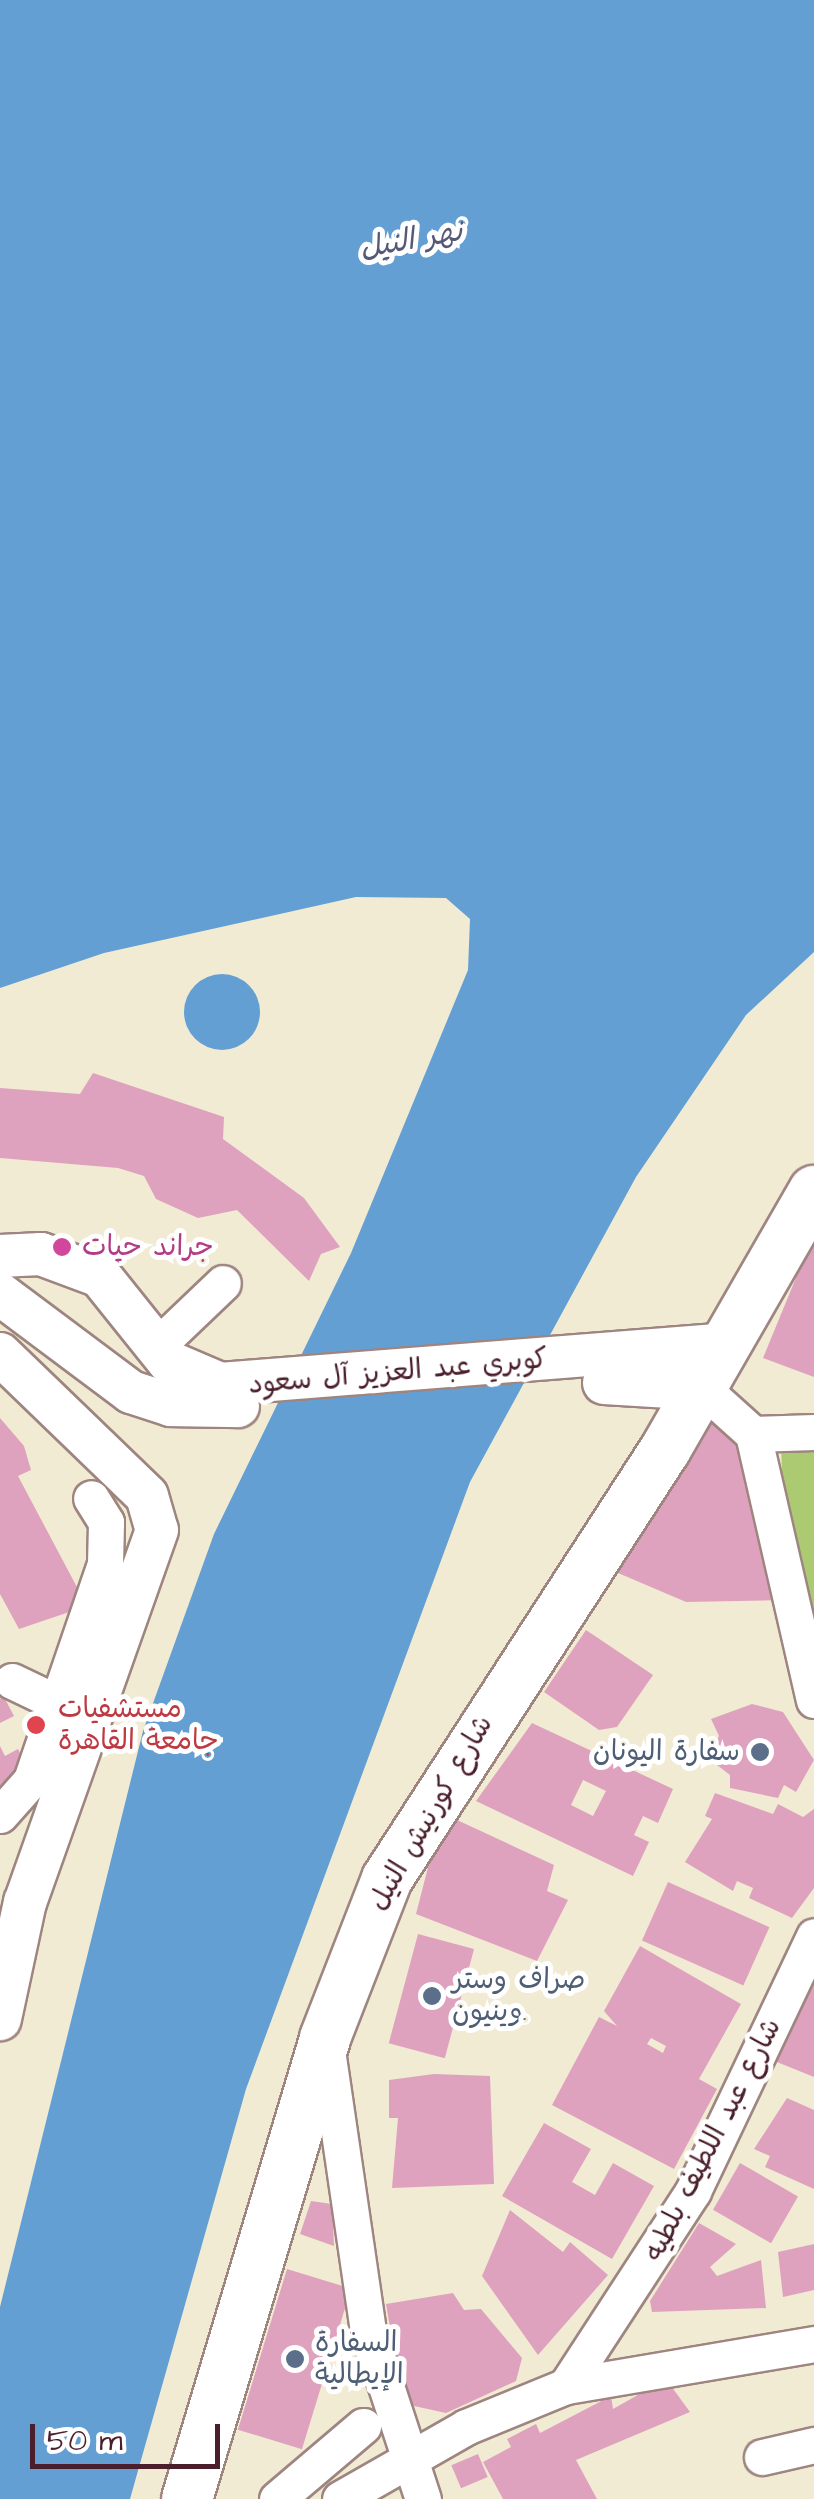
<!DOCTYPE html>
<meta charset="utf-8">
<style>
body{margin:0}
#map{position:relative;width:814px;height:2499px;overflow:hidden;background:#f1ebd4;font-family:"Architects Daughter","Playpen Sans Arabic",sans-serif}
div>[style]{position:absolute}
.green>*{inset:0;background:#acca71}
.water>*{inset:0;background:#639fd3}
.round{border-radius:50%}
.building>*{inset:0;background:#dfa2be;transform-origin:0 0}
.roads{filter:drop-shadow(2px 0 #9e8580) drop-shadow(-2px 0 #9e8580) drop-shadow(0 2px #9e8580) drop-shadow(0 -2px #9e8580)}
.minor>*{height:35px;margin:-17.5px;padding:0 17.5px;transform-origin:17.5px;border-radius:17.5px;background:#fff}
.major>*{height:42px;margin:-21px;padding:0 21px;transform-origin:21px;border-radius:21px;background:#fff}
.highway>*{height:50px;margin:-25px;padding:0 25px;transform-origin:25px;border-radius:25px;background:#fff}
.dots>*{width:28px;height:28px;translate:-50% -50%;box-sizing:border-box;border:5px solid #fff;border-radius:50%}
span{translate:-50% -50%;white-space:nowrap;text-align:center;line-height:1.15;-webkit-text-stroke:10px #fff;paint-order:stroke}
.hotel-label{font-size:28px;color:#b23c85}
.left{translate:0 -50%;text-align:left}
.street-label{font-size:28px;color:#4a1f2b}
.health-label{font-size:28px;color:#be3a42}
.service-label{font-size:28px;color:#4e5e75}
.right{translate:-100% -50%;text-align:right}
.water-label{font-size:30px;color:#555977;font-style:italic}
.scale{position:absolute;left:30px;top:2424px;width:190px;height:45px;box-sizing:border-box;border:5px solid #4a1f2b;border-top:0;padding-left:12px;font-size:30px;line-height:35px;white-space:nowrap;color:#4a1f2b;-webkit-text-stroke:8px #fff;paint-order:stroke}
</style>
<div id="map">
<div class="green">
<i style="clip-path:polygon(781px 1448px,814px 1449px,814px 1657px,784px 1522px)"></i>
</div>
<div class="water">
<i style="clip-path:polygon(0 0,814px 0,814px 952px,746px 1015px,636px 1177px,470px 1482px,246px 2089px,130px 2499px,0 2499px,0 2307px,143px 1731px,214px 1534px,351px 1253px,468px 970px,470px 919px,446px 898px,356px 897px,104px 953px,0 988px)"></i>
<i class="round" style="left:184px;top:974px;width:76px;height:76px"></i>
</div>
<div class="building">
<i style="clip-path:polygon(93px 1073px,224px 1117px,223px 1139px,304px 1198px,340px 1247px,321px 1254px,309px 1281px,237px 1210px,198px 1218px,156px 1199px,144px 1176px,118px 1168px,0 1158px,0 1088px,80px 1094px)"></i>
<i style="clip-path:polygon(814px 1234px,814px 1377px,763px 1358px)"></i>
<i style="clip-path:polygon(694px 1408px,748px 1445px,783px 1600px,686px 1602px,604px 1567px)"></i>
<i style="clip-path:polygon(0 1418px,24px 1446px,31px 1470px,18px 1476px,87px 1606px,19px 1629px,0 1594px)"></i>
<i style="clip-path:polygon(586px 1630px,653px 1675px,617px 1727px,599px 1730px,544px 1692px)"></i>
<i style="clip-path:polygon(4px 1697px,14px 1716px,0 1723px,0 1699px)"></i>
<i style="clip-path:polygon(752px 1704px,783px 1712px,814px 1760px,796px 1792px,784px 1785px,778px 1798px,730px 1788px,730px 1775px,708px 1758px,719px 1736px,711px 1719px)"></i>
<i style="clip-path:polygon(evenodd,532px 1723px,673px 1789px,658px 1823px,643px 1816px,634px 1835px,649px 1842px,633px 1876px,476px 1801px,532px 1723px,583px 1780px,606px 1791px,593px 1816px,571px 1805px,583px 1780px)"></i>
<i style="clip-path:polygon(0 1746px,5px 1756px,18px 1749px,32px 1776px,0 1792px)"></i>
<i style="clip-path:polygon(715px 1793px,773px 1814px,778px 1804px,803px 1817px,814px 1809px,814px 1888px,792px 1918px,749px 1898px,753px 1888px,737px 1881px,733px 1891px,685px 1862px,712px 1819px,705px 1816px)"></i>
<i style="clip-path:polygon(442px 1813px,554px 1865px,547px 1891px,568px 1900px,537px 1961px,416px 1914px)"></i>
<i style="left:668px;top:1882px;width:111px;height:64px;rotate:24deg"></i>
<i style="left:418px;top:1934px;width:58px;height:113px;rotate:15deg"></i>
<i style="clip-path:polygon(evenodd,640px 1946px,741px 2004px,699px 2079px,717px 2089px,674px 2169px,552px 2105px,599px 2017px,617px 2026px,604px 2011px,640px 1946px,651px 2038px,666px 2046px,663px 2053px,647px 2044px,651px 2038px)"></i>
<i style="clip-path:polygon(814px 1964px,814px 2077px,767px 2058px)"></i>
<i style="clip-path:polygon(434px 2074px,490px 2076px,494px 2184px,392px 2188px,398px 2118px,389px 2118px,389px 2080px)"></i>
<i style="clip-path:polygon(787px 2098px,814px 2110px,814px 2189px,765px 2167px,770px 2156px,754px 2149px)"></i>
<i style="clip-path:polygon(544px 2123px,591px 2149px,572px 2182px,595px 2195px,613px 2163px,654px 2186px,612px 2259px,502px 2196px)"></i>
<i style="left:740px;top:2163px;width:67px;height:54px;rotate:30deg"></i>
<i style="clip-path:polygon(311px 2201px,332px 2204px,334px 2246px,300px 2234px)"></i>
<i style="clip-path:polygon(510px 2210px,563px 2252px,570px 2242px,608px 2275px,538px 2355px,482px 2276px)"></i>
<i style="clip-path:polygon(699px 2223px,736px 2244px,710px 2267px,717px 2276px,761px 2260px,766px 2308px,652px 2312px,650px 2301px)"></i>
<i style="clip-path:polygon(814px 2244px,814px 2290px,783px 2297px,778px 2252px)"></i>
<i style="left:287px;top:2269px;width:67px;height:168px;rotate:17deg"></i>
<i style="clip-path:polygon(453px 2293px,464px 2310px,481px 2309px,522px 2358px,516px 2381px,446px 2413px,414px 2406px,399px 2380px,386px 2304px)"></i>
<i style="clip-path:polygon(666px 2379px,690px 2412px,576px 2460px,597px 2499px,503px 2499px,483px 2462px,511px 2447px,507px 2439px,536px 2424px,540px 2433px,611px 2396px,613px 2409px)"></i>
<i style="left:478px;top:2454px;width:25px;height:29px;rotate:67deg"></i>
</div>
<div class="roads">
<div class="minor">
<i style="left:157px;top:1346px;width:91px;rotate:-43.7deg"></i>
<i style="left:703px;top:1389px;width:67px;rotate:42deg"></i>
<i style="left:753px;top:1434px;width:273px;rotate:77.1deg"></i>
<i style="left:753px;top:1434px;width:61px;rotate:-1.9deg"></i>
<i style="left:12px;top:1681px;width:51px;rotate:25.6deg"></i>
<i style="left:0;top:1815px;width:47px;rotate:-48.5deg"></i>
<i style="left:31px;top:1780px;width:228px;rotate:-71.1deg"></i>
<i style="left:105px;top:1564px;width:42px;rotate:-88.6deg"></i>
<i style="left:106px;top:1522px;width:28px;rotate:-122deg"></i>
<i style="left:326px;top:2043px;width:291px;rotate:81.7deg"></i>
<i style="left:368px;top:2331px;width:177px;rotate:71.9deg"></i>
<i style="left:566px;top:2386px;width:233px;rotate:-56.9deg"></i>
<i style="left:693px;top:2191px;width:282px;rotate:-64.6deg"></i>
<i style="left:762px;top:2457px;width:53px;rotate:-13deg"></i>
<i style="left:277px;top:2499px;width:113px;rotate:-40.3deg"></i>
<i style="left:340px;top:2499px;width:145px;rotate:-29.7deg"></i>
<i style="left:466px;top:2427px;width:108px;rotate:-22.3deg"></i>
<i style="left:566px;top:2386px;width:252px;rotate:-9.6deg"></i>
</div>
<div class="major">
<i style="left:0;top:1256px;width:41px;rotate:-2.8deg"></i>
<i style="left:41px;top:1254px;width:63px;rotate:20.4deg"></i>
<i style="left:100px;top:1276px;width:110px;rotate:51.3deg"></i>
<i style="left:169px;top:1362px;width:56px;rotate:23.3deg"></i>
<i style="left:220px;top:1384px;width:510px;rotate:-4.5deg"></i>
<i style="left:0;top:1294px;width:164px;rotate:36.8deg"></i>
<i style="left:131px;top:1392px;width:42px;rotate:18deg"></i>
<i style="left:171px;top:1405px;width:67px;rotate:0.9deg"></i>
<i style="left:0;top:1354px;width:204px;rotate:44deg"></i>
<i style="left:147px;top:1496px;width:35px;rotate:74deg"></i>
<i style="left:157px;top:1530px;width:395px;rotate:109.5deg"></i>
<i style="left:25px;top:1902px;width:120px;rotate:102.1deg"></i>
<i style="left:604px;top:1383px;width:99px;rotate:3.5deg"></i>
</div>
<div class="highway">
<i style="left:187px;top:2499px;width:481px;rotate:-73.3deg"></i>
<i style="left:325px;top:2038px;width:171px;rotate:-68.7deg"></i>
<i style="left:387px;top:1879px;width:511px;rotate:-57.06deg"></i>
<i style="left:665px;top:1450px;width:299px;rotate:-60.1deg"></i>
</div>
</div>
<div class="dots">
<i style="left:62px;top:1247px;background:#d1479c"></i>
<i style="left:36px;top:1725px;background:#e0444e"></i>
<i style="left:760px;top:1752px;background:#5c6f8a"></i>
<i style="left:432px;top:1996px;background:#5c6f8a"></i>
<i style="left:295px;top:2359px;background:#5c6f8a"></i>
</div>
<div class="hotel-label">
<span class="left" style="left:82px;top:1247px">جراند حيات</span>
</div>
<div class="street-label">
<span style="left:398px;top:1372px;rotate:-5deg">كوبري عبد العزيز آل سعود</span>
<span style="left:431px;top:1813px;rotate:-60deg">شارع كورنيش النيل</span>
<span style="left:713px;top:2140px;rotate:-63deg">شارع عبد اللطيف بلطيه</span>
</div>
<div class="health-label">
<span class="left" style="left:58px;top:1725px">مستشفيات<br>جامعة القاهرة</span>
</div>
<div class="service-label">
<span class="right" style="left:740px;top:1752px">سفارة اليونان</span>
<span class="left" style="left:452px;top:1996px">صراف وستر<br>وينيون.</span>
<span class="left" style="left:315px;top:2359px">السفارة<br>الإيطالية</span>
</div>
<div class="water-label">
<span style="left:411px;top:240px;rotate:-10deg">نهر النيل</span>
</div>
<div class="scale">50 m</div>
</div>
